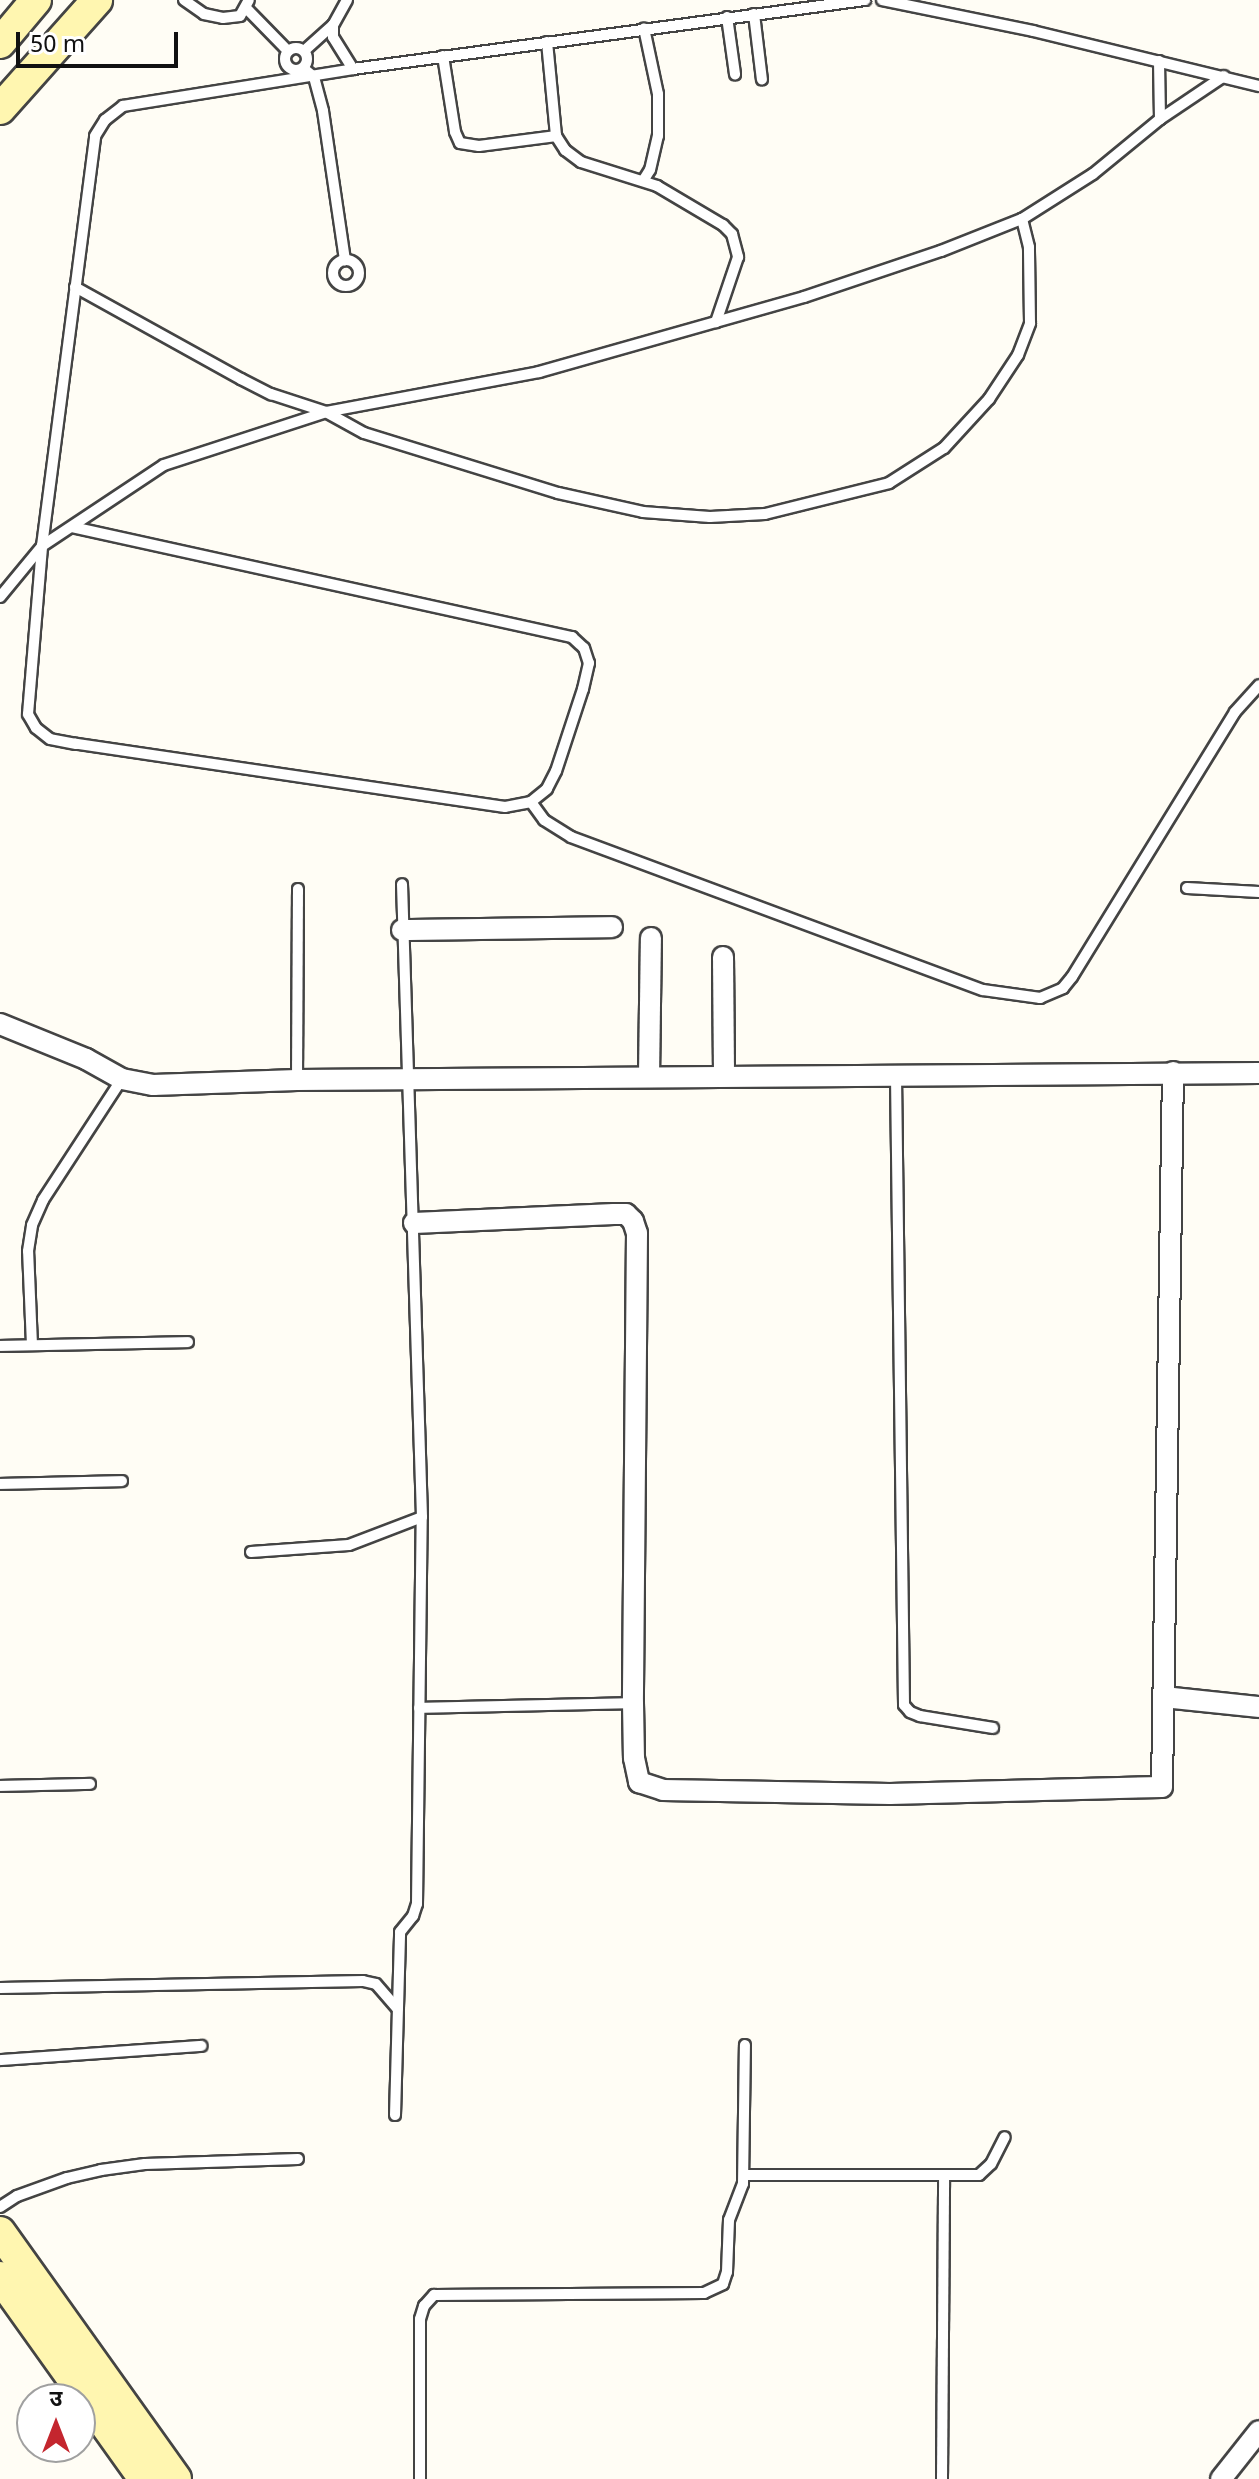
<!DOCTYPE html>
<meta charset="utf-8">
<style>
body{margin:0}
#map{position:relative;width:1259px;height:2479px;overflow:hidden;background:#fffdf5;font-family:Georgia,"Noto Sans Devanagari",serif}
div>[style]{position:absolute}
.roads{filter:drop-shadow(2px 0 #444) drop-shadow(-2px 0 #444) drop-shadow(0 2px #444) drop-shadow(0 -2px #444)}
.lane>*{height:10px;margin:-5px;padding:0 5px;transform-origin:5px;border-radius:5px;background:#fff}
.lane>.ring{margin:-5px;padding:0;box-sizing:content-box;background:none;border:10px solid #fff;border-radius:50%}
.street>*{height:20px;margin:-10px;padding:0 10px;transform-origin:10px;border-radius:10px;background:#fff}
.secondary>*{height:30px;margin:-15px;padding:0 15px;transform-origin:15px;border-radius:15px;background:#fff6b0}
span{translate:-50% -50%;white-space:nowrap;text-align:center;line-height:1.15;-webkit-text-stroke:8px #fff;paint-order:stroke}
.north{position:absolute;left:16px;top:2383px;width:80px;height:80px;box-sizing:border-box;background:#fff;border:2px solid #a0a0a0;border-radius:50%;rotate:0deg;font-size:22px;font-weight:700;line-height:32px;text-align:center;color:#111}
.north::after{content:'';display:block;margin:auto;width:28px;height:36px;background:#c4262e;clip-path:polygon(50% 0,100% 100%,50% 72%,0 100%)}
.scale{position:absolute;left:16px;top:32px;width:162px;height:36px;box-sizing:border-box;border:4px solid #111;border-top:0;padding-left:10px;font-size:24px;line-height:28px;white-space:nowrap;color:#111;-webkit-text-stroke:6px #fff;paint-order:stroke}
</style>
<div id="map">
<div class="roads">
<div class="lane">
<i style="left:184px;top:0;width:24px;rotate:35deg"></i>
<i style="left:204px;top:14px;width:19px;rotate:12deg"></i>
<i style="left:223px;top:18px;width:17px;rotate:-7deg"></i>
<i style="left:240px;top:16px;width:18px;rotate:-61deg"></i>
<i style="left:347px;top:0;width:29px;rotate:119deg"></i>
<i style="left:333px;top:25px;width:12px;rotate:90deg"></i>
<i style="left:333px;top:37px;width:38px;rotate:58deg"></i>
<i style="left:882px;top:0;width:154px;rotate:11.6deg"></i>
<i style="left:1033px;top:31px;width:233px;rotate:13.7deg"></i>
<i style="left:247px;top:9px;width:59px;rotate:45.7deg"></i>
<i style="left:754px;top:14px;width:66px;rotate:83.1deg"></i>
<i style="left:727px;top:17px;width:58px;rotate:82deg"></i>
<i style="left:547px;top:42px;width:94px;rotate:84.5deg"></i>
<i style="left:556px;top:136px;width:17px;rotate:57deg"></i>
<i style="left:565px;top:150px;width:20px;rotate:37deg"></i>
<i style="left:581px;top:162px;width:80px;rotate:17.5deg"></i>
<i style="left:657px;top:186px;width:77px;rotate:30.6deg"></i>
<i style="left:723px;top:225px;width:13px;rotate:45deg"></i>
<i style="left:732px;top:234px;width:24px;rotate:75deg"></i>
<i style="left:738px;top:257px;width:69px;rotate:108.7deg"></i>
<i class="ring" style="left:285px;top:48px;width:12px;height:12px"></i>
<i style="left:304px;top:51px;width:39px;rotate:-42deg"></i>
<i style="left:443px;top:56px;width:77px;rotate:81deg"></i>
<i style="left:455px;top:132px;width:12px;rotate:66deg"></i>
<i style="left:460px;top:143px;width:19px;rotate:9deg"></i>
<i style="left:479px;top:146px;width:78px;rotate:-7.4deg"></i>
<i style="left:1159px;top:61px;width:58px;rotate:89deg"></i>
<i style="left:303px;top:68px;width:14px;rotate:39deg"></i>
<i style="left:314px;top:77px;width:35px;rotate:75deg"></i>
<i style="left:323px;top:111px;width:151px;rotate:81.6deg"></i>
<i style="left:643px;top:181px;width:13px;rotate:-58deg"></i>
<i style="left:650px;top:170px;width:35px;rotate:-77deg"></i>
<i style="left:658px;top:136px;width:42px;rotate:-90deg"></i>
<i style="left:658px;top:94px;width:67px;rotate:-102deg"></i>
<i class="ring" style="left:333px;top:260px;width:16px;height:16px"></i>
<i style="left:75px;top:287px;width:190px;rotate:29deg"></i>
<i style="left:241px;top:379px;width:34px;rotate:27deg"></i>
<i style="left:271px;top:394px;width:58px;rotate:18.1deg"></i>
<i style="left:326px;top:412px;width:43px;rotate:28.9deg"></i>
<i style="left:364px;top:433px;width:203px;rotate:17.2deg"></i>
<i style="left:558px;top:493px;width:87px;rotate:12.6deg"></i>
<i style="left:643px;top:512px;width:67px;rotate:4.3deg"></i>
<i style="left:710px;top:517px;width:55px;rotate:-3.1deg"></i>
<i style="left:765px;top:514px;width:128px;rotate:-14deg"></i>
<i style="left:889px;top:483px;width:65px;rotate:-32.5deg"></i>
<i style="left:944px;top:448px;width:67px;rotate:-47.4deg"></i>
<i style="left:989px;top:399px;width:53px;rotate:-56.6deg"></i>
<i style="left:1018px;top:355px;width:34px;rotate:-69deg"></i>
<i style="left:1030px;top:323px;width:76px;rotate:-90.8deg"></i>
<i style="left:1029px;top:247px;width:29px;rotate:-104deg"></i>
<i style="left:72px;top:527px;width:512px;rotate:12.41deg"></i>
<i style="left:572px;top:637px;width:16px;rotate:43deg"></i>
<i style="left:584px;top:648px;width:16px;rotate:72deg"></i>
<i style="left:589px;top:663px;width:27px;rotate:103deg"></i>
<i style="left:583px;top:689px;width:86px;rotate:108.2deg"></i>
<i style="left:556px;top:771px;width:20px;rotate:117deg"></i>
<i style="left:547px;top:789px;width:21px;rotate:141deg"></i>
<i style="left:531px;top:802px;width:26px;rotate:169deg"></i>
<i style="left:505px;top:807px;width:434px;rotate:-171.6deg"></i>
<i style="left:76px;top:744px;width:26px;rotate:-169deg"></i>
<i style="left:50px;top:739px;width:18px;rotate:-142deg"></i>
<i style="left:36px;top:728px;width:16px;rotate:-120deg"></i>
<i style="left:28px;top:714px;width:169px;rotate:-85.2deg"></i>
<i style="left:42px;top:546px;width:413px;rotate:-82.6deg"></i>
<i style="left:95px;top:136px;width:19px;rotate:-58deg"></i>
<i style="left:105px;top:120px;width:23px;rotate:-38deg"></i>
<i style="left:123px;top:106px;width:233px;rotate:-9.1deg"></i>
<i style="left:353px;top:69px;width:517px;rotate:-7.68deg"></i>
<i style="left:0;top:597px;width:66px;rotate:-50.5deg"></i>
<i style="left:42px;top:546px;width:146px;rotate:-33.6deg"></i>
<i style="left:164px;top:465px;width:170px;rotate:-18.1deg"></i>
<i style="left:326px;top:412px;width:217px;rotate:-10.6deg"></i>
<i style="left:539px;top:372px;width:275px;rotate:-15.8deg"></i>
<i style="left:804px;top:297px;width:145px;rotate:-18.6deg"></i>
<i style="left:941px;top:251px;width:87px;rotate:-21.6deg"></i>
<i style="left:1022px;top:219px;width:84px;rotate:-32.4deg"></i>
<i style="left:1093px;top:174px;width:87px;rotate:-39.4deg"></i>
<i style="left:1160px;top:119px;width:77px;rotate:-33.9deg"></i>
<i style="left:531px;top:802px;width:22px;rotate:54deg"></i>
<i style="left:544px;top:820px;width:32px;rotate:32deg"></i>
<i style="left:571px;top:837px;width:439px;rotate:20.4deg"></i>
<i style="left:983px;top:990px;width:58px;rotate:8deg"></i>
<i style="left:1040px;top:998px;width:25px;rotate:-23deg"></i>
<i style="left:1063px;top:988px;width:14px;rotate:-51deg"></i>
<i style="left:1072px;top:977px;width:311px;rotate:-58.4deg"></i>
<i style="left:1235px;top:712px;width:36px;rotate:-48deg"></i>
<i style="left:1187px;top:888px;width:72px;rotate:3.2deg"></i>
<i style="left:896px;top:1076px;width:629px;rotate:89.27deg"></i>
<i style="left:904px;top:1705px;width:9px;rotate:49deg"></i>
<i style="left:910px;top:1712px;width:11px;rotate:22deg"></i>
<i style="left:920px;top:1716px;width:74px;rotate:9.3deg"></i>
<i style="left:297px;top:1080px;width:191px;rotate:-89.7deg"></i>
<i style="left:32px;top:1345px;width:94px;rotate:-92.4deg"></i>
<i style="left:28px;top:1251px;width:26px;rotate:-81deg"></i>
<i style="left:32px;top:1225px;width:27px;rotate:-66deg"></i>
<i style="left:43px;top:1200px;width:145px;rotate:-56.9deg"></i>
<i style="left:0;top:1346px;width:188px;rotate:-1.2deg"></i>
<i style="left:0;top:1484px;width:122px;rotate:-1.4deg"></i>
<i style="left:251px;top:1552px;width:98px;rotate:-4.1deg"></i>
<i style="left:349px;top:1545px;width:78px;rotate:-21deg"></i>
<i style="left:419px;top:1708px;width:214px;rotate:-1.3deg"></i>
<i style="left:0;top:1786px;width:90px;rotate:-1.3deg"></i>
<i style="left:0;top:1988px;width:363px;rotate:-1.1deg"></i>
<i style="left:363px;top:1981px;width:13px;rotate:13deg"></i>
<i style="left:376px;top:1984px;width:33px;rotate:49deg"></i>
<i style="left:0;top:2060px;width:202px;rotate:-4deg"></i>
<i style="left:395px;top:2115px;width:183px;rotate:-88.4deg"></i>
<i style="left:400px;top:1932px;width:21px;rotate:-51deg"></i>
<i style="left:413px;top:1916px;width:13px;rotate:-72deg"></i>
<i style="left:417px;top:1904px;width:387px;rotate:-89.3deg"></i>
<i style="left:422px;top:1517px;width:633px;rotate:-91.81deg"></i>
<i style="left:744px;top:2175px;width:235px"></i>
<i style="left:979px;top:2175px;width:16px;rotate:-43deg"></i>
<i style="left:991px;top:2164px;width:30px;rotate:-63deg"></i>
<i style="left:0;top:2207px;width:20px;rotate:-33deg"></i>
<i style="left:17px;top:2196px;width:53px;rotate:-19.8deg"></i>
<i style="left:67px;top:2178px;width:35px;rotate:-13deg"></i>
<i style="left:101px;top:2170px;width:44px;rotate:-7.8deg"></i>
<i style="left:145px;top:2164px;width:153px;rotate:-1.9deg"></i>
<i style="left:420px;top:2479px;width:160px;rotate:-90deg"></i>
<i style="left:420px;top:2319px;width:14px;rotate:-73deg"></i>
<i style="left:424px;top:2306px;width:15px;rotate:-48deg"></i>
<i style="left:434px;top:2295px;width:270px;rotate:-0.4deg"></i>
<i style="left:704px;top:2293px;width:21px;rotate:-25deg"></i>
<i style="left:723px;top:2284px;width:13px;rotate:-72deg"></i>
<i style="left:727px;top:2272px;width:52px;rotate:-87.8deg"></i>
<i style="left:729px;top:2220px;width:39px;rotate:-69deg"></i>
<i style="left:743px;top:2184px;width:139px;rotate:-89.2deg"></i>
<i style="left:942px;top:2479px;width:304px;rotate:-89.6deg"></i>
</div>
<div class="street">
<i style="left:402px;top:930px;width:210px;rotate:-0.8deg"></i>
<i style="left:723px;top:957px;width:119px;rotate:89.5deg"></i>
<i style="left:0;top:1024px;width:93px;rotate:22.1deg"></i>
<i style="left:86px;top:1059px;width:41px;rotate:29.1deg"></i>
<i style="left:122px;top:1079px;width:32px;rotate:11deg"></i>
<i style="left:153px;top:1085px;width:144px;rotate:-2deg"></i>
<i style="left:297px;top:1080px;width:962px;rotate:-0.42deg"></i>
<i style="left:649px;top:1076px;width:138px;rotate:-89.2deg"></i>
<i style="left:414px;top:1223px;width:200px;rotate:-2.6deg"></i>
<i style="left:614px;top:1214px;width:12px"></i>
<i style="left:626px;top:1214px;width:10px;rotate:45deg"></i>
<i style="left:633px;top:1221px;width:13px;rotate:72deg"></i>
<i style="left:637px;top:1233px;width:470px;rotate:90.5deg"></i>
<i style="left:633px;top:1703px;width:55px;rotate:89deg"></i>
<i style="left:634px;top:1758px;width:25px;rotate:78deg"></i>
<i style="left:639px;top:1782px;width:25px;rotate:18deg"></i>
<i style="left:663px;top:1790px;width:227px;rotate:1deg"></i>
<i style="left:890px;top:1794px;width:272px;rotate:-1.5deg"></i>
<i style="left:1162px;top:1787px;width:715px;rotate:-89.12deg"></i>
<i style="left:1164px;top:1697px;width:96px;rotate:6deg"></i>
<i style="left:1221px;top:2479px;width:61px;rotate:-51.6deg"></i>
</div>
<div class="secondary">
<i style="left:0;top:43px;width:56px;rotate:-50.1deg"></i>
<i style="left:0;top:109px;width:146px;rotate:-48.3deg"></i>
<i style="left:0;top:2232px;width:303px;rotate:54.5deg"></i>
<i style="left:0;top:2277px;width:248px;rotate:54.5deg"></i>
</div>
</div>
<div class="north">उ</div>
<div class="scale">50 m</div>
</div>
